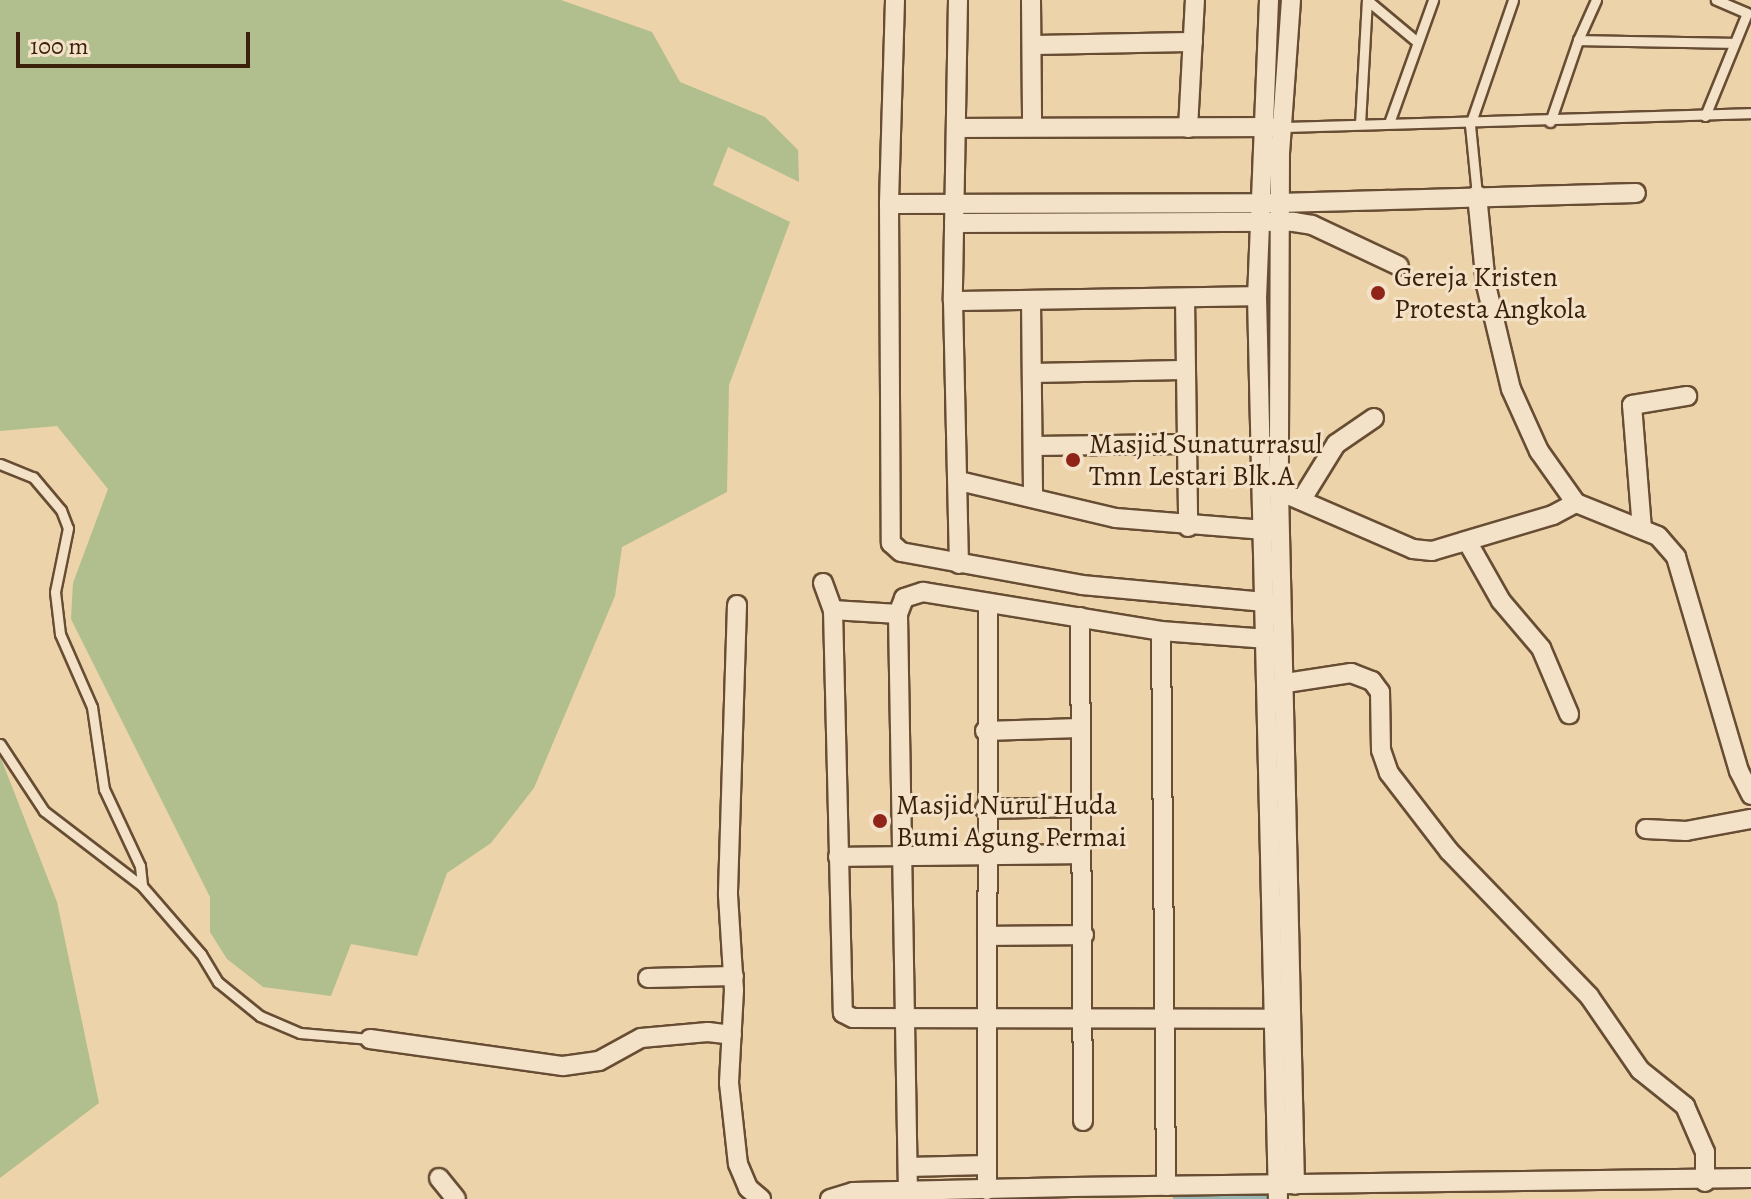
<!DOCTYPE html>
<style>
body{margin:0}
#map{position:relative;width:1751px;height:1199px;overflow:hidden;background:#ecd3a9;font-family:Alegreya,serif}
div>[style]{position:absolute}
.green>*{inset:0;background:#b1be8d}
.river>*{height:28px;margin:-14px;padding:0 14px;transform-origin:14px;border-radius:14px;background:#9ab6b0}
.roads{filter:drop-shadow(2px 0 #674d33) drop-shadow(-2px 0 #674d33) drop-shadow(0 2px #674d33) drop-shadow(0 -2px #674d33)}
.lane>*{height:9px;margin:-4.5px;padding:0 4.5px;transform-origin:4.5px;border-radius:4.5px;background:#f3e2c7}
.street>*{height:18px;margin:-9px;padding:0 9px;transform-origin:9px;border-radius:9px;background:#f3e2c7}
.dots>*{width:22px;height:22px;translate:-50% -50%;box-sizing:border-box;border:4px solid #f3e2c7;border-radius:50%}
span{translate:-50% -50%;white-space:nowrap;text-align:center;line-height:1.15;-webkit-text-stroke:6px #f3e2c7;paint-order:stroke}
.poi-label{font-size:28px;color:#3b200c}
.left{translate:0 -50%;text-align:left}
.scale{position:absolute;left:16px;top:32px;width:234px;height:36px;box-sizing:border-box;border:4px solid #3b200c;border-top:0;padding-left:10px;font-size:24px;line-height:28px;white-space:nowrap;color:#3b200c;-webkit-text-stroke:6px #f3e2c7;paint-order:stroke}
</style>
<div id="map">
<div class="green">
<i style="clip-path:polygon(0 0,561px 0,652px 32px,680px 82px,765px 117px,798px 150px,799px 182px,728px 147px,713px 185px,790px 222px,729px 385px,727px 492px,622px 547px,615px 596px,534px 788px,491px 843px,447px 873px,417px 956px,351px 944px,331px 996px,263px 987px,227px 959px,210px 932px,210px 897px,71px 619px,73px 583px,108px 489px,57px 426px,0 431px)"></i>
<i style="clip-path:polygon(0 756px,57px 902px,99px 1103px,0 1178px)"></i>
</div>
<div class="river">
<i style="left:1186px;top:1193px;width:77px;rotate:4.5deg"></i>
<i style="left:957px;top:1199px;width:59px;rotate:-1.9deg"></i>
</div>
<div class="roads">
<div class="lane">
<i style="left:1367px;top:0;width:64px;rotate:39.9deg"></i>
<i style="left:1578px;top:40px;width:44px;rotate:-65.8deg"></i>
<i style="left:1705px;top:116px;width:111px;rotate:-67.8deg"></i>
<i style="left:1747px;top:13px;width:34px;rotate:-157deg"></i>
<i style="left:1550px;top:122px;width:87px;rotate:-71.1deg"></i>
<i style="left:1578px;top:40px;width:156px;rotate:1.1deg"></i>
<i style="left:1389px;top:123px;width:131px;rotate:-70.3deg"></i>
<i style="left:1360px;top:124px;width:124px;rotate:-86.8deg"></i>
<i style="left:1281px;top:127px;width:470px;rotate:-1.7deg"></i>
<i style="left:1477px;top:195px;width:70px;rotate:-95.7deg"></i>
<i style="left:1470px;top:125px;width:132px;rotate:-71deg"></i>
<i style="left:0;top:464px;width:35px;rotate:22deg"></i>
<i style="left:33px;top:477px;width:43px;rotate:49.7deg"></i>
<i style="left:61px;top:510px;width:19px;rotate:69deg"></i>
<i style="left:68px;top:528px;width:65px;rotate:101.5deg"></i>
<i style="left:55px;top:592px;width:42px;rotate:83.2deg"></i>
<i style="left:60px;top:634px;width:80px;rotate:66.3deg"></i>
<i style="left:92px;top:707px;width:83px;rotate:81.7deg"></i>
<i style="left:104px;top:789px;width:85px;rotate:64.9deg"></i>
<i style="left:140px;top:866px;width:20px;rotate:84deg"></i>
<i style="left:0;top:744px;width:80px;rotate:56.7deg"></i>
<i style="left:44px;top:811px;width:123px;rotate:37.4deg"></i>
<i style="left:142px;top:886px;width:90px;rotate:49.1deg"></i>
<i style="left:201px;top:954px;width:33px;rotate:59deg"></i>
<i style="left:218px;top:982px;width:54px;rotate:39deg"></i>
<i style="left:260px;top:1016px;width:43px;rotate:23deg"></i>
<i style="left:300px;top:1033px;width:70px;rotate:4.9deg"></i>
</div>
<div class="street">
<i style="left:895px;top:0;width:204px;rotate:91.7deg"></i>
<i style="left:889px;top:204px;width:339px;rotate:89.7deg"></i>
<i style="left:891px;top:543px;width:13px;rotate:42deg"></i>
<i style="left:901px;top:552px;width:184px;rotate:10.3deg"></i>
<i style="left:1082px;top:585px;width:186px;rotate:5.3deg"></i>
<i style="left:958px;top:0;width:301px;rotate:91deg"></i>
<i style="left:953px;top:301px;width:263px;rotate:88.7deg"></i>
<i style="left:1031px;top:0;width:125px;rotate:89.5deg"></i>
<i style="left:1269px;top:0;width:296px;rotate:92.3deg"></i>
<i style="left:1257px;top:296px;width:903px;rotate:88.67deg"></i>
<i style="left:1291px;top:0;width:152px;rotate:94.1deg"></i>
<i style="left:1280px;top:152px;width:339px;rotate:90.2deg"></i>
<i style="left:1279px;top:491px;width:694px;rotate:88.68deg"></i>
<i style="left:1032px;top:45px;width:161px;rotate:-1.1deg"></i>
<i style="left:957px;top:128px;width:313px;rotate:-0.2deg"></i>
<i style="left:1188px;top:128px;width:128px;rotate:-86.9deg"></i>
<i style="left:1477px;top:195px;width:90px;rotate:84.3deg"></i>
<i style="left:1486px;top:285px;width:107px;rotate:76.5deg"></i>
<i style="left:1511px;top:389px;width:68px;rotate:65.7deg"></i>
<i style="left:1539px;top:451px;width:64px;rotate:54.6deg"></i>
<i style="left:1576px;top:503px;width:88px;rotate:21.9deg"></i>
<i style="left:1658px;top:536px;width:28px;rotate:49deg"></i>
<i style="left:1676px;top:557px;width:223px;rotate:73.6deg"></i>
<i style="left:1739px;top:771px;width:27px;rotate:63deg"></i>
<i style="left:889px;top:204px;width:390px;rotate:-0.1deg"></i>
<i style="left:1279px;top:203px;width:357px;rotate:-1.6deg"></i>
<i style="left:954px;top:223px;width:340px;rotate:-0.2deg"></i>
<i style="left:1294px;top:222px;width:18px;rotate:9deg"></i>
<i style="left:1312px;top:225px;width:96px;rotate:25.2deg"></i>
<i style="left:1185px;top:298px;width:229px;rotate:89.2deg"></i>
<i style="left:1031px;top:300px;width:196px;rotate:89.4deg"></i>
<i style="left:953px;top:301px;width:304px;rotate:-0.9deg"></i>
<i style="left:1033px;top:373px;width:149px;rotate:-1.2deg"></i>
<i style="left:1034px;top:446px;width:151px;rotate:-0.8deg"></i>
<i style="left:959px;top:481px;width:161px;rotate:13.3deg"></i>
<i style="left:1116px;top:518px;width:161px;rotate:4.6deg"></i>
<i style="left:1279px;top:491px;width:146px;rotate:23.4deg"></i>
<i style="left:1413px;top:549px;width:19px;rotate:6deg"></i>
<i style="left:1432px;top:551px;width:126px;rotate:-16.6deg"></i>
<i style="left:1553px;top:515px;width:26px;rotate:-28deg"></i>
<i style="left:1302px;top:499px;width:65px;rotate:-58.3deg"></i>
<i style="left:1336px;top:444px;width:46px;rotate:-34.4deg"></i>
<i style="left:1642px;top:529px;width:124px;rotate:-94.6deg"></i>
<i style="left:1632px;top:405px;width:56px;rotate:-9.3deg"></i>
<i style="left:1467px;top:541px;width:69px;rotate:60.5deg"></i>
<i style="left:1501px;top:601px;width:62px;rotate:49.6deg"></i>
<i style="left:1541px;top:648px;width:72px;rotate:67deg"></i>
<i style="left:823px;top:583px;width:29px;rotate:70deg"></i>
<i style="left:833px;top:610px;width:403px;rotate:88.6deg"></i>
<i style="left:843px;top:1013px;width:11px;rotate:27deg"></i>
<i style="left:853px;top:1018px;width:424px;rotate:0.1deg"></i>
<i style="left:737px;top:605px;width:290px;rotate:91.8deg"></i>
<i style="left:728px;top:895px;width:95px;rotate:86.4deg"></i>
<i style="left:734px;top:990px;width:93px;rotate:93.1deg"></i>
<i style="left:729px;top:1083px;width:81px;rotate:83.7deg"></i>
<i style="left:738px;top:1164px;width:26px;rotate:67deg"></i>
<i style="left:748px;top:1188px;width:17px;rotate:40deg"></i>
<i style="left:833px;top:610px;width:65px;rotate:3.5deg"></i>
<i style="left:1080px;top:617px;width:504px;rotate:89.66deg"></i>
<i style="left:1161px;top:631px;width:555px;rotate:89.48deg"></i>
<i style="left:1286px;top:683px;width:66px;rotate:-8.7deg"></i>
<i style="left:1351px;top:673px;width:22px;rotate:21deg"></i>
<i style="left:1372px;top:681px;width:14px;rotate:54deg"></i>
<i style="left:1380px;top:692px;width:58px;rotate:89deg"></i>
<i style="left:1381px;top:750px;width:24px;rotate:71deg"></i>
<i style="left:1389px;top:773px;width:98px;rotate:52.4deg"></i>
<i style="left:1449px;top:851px;width:202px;rotate:46deg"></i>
<i style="left:1589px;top:996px;width:90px;rotate:55.4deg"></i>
<i style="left:1640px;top:1070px;width:58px;rotate:38.7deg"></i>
<i style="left:1685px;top:1106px;width:50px;rotate:66.5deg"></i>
<i style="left:1705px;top:1152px;width:30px;rotate:90deg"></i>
<i style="left:985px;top:731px;width:95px;rotate:-1.8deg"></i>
<i style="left:985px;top:809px;width:96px;rotate:-1.2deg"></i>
<i style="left:1646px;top:829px;width:40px;rotate:2.9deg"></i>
<i style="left:1686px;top:831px;width:66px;rotate:-10.5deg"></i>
<i style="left:838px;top:857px;width:242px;rotate:-0.7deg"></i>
<i style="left:987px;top:936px;width:97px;rotate:-0.6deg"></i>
<i style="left:648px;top:978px;width:86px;rotate:-1.3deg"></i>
<i style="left:370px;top:1039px;width:195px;rotate:8deg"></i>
<i style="left:563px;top:1066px;width:36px;rotate:-8deg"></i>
<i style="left:599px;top:1061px;width:48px;rotate:-28.7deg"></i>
<i style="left:641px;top:1038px;width:67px;rotate:-5.1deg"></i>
<i style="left:708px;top:1032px;width:24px;rotate:7deg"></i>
<i style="left:908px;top:1167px;width:79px;rotate:-1.5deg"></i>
<i style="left:439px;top:1178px;width:27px;rotate:51deg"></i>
<i style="left:987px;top:1190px;width:585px;rotate:-89.9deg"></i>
<i style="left:908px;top:1194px;width:580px;rotate:-90.99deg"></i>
<i style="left:898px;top:614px;width:17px;rotate:-69deg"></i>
<i style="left:904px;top:598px;width:20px;rotate:-18deg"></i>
<i style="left:923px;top:592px;width:241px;rotate:9.3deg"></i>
<i style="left:1161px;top:631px;width:107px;rotate:4.3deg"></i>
<i style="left:830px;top:1199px;width:24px;rotate:-17deg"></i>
<i style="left:853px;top:1192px;width:219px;rotate:-1.3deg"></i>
<i style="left:1072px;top:1187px;width:679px;rotate:-0.76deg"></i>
</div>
</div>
<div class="dots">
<i style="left:1378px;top:293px;background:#8f2418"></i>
<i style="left:1073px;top:460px;background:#8f2418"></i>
<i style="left:880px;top:821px;background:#8f2418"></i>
</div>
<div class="poi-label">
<span class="left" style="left:1394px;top:293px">Gereja Kristen<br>Protesta Angkola</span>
<span class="left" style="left:1089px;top:460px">Masjid Sunaturrasul<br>Tmn Lestari Blk.A</span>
<span class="left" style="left:896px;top:821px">Masjid Nurul Huda<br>Bumi Agung Permai</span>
</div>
<div class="scale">100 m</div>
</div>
